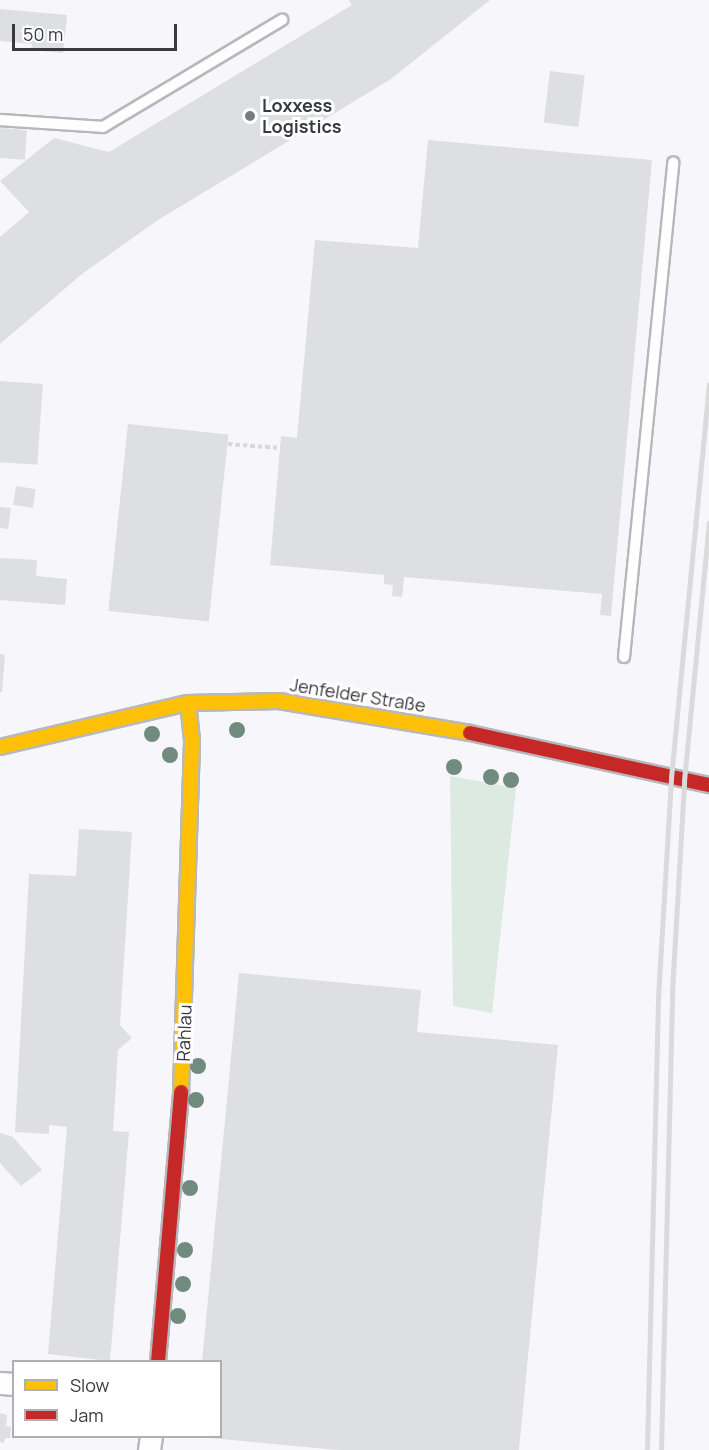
<!DOCTYPE html>
<meta charset="utf-8">
<style>
body{margin:0}
#map{position:relative;width:709px;height:1450px;overflow:hidden;background:#f6f6fb;font-family:Manrope,sans-serif}
div>[style]{position:absolute}
.green>*{inset:0;background:#dceae2}
.building>*{inset:0;background:#dedfe3;transform-origin:0 0}
.path>*{height:4px;margin-top:-2px;transform-origin:0;background:repeating-linear-gradient(90deg,#d8d8da 0 4.5px,transparent 0 7.5px)}
.roads{filter:drop-shadow(2px 0 #b7b8bc) drop-shadow(-2px 0 #b7b8bc) drop-shadow(0 2px #b7b8bc) drop-shadow(0 -2px #b7b8bc)}
.lane>*{height:10px;margin:-5px;padding:0 5px;transform-origin:5px;border-radius:5px;background:#fefefe}
.street>*{height:21px;margin:-10.5px;padding:0 10.5px;transform-origin:10.5px;border-radius:10.5px;background:#fefefe}
.slow>*{height:14px;margin:-7px;padding:0 7px;transform-origin:7px;border-radius:7px;background:#ffc107}
.jam>*{height:14px;margin:-7px;padding:0 7px;transform-origin:7px;border-radius:7px;background:#c62828}
.rail>*{height:4.5px;margin:-2.25px;padding:0 2.25px;transform-origin:2.25px;border-radius:2.25px;background:#dbdbdc}
.trees>*{width:16px;height:16px;margin:-8px;border-radius:50%;background:#718b7f}
.dots>*{width:16px;height:16px;translate:-50% -50%;box-sizing:border-box;border:3px solid #fff;border-radius:50%}
span{translate:-50% -50%;white-space:nowrap;text-align:center;line-height:1.15;-webkit-text-stroke:6px #fff;paint-order:stroke}
.poi-label{font-size:18px;color:#393a3e;font-weight:700}
.left{translate:0 -50%;text-align:left}
.street-label{font-size:18px;color:#393a3e}
.legend{position:absolute;left:12px;top:1360px;width:210px;height:78px;box-sizing:border-box;background:#fff;border:2px solid #b0b0b2;margin:0;padding:8px 10px;list-style:none;font-size:18px;color:#393a3e}
.legend li{display:flex;align-items:center;gap:12px;height:30px}
.legend b{width:30px;border:2px solid #b0b0b2}
.scale{position:absolute;left:12px;top:24px;width:165px;height:27px;box-sizing:border-box;border:3px solid #393a3e;border-top:0;padding-left:8px;font-size:18px;line-height:21px;white-space:nowrap;color:#393a3e;-webkit-text-stroke:4px #fff;paint-order:stroke}
</style>
<div id="map">
<div class="green">
<i style="clip-path:polygon(450px 776px,516px 788px,492px 1013px,453px 1006px)"></i>
</div>
<div class="building">
<i style="clip-path:polygon(349px 0,490px 0,391px 79px,158px 220px,82px 274px,0 344px,0 237px,29px 212px,0 181px,54px 138px,109px 152px,352px 5px)"></i>
<i style="clip-path:polygon(0 9px,67px 15px,63px 53px,31px 50px,32px 44px,0 41px)"></i>
<i style="left:550px;top:71px;width:35px;height:52px;rotate:7deg"></i>
<i style="left:0;top:128px;width:27px;height:30px;rotate:4deg"></i>
<i style="clip-path:polygon(428px 140px,652px 160px,611px 616px,600px 615px,602px 594px,404px 577px,402px 597px,392px 596px,393px 585px,384px 584px,384px 575px,270px 565px,281px 436px,297px 438px,315px 240px,418px 248px)"></i>
<i style="left:0;top:381px;width:43px;height:81px;rotate:4deg"></i>
<i style="left:128px;top:424px;width:101px;height:188px;rotate:6deg"></i>
<i style="left:16px;top:486px;width:20px;height:19px;rotate:9deg"></i>
<i style="clip-path:polygon(0 507px,11px 508px,8px 529px,0 528px)"></i>
<i style="clip-path:polygon(0 558px,37px 560px,36px 576px,67px 579px,65px 605px,0 600px)"></i>
<i style="clip-path:polygon(0 654px,5px 655px,2px 692px,0 692px)"></i>
<i style="clip-path:polygon(79px 829px,132px 832px,120px 1025px,132px 1038px,118px 1050px,113px 1131px,129px 1132px,110px 1361px,48px 1354px,67px 1127px,49px 1125px,49px 1134px,15px 1132px,29px 874px,76px 876px)"></i>
<i style="clip-path:polygon(239px 973px,421px 990px,417px 1032px,558px 1045px,519px 1450px,338px 1450px,210px 1438px,220px 1436px,220px 1362px,202px 1362px)"></i>
<i style="clip-path:polygon(0 1133px,13px 1137px,42px 1170px,21px 1186px,0 1163px)"></i>
<i style="clip-path:polygon(0 1413px,7px 1415px,6px 1426px,11px 1427px,10px 1438px,5px 1438px,4px 1443px,0 1442px)"></i>
</div>
<div class="path">
<i style="left:228px;top:444px;width:52px;rotate:4.4deg"></i>
</div>
<div class="roads">
<div class="lane">
<i style="left:0;top:120px;width:103px;rotate:3.9deg"></i>
<i style="left:103px;top:127px;width:209px;rotate:-30.9deg"></i>
<i style="left:624px;top:657px;width:497px;rotate:-84.3deg"></i>
</div>
<div class="street">
<i style="left:0;top:1383px;width:14px;rotate:4deg"></i>
<i style="left:149px;top:1450px;width:14px;rotate:-82deg"></i>
</div>
<div class="slow">
<i style="left:0;top:747px;width:193px;rotate:-13.2deg"></i>
<i style="left:188px;top:703px;width:91px;rotate:-1.3deg"></i>
<i style="left:279px;top:701px;width:194px;rotate:9.5deg"></i>
<i style="left:181px;top:1092px;width:352px;rotate:-88.2deg"></i>
<i style="left:192px;top:740px;width:37px;rotate:-96deg"></i>
</div>
<div class="jam">
<i style="left:470px;top:733px;width:245px;rotate:12.3deg"></i>
<i style="left:158px;top:1362px;width:271px;rotate:-85.1deg"></i>
</div>
</div>
<div class="rail">
<i style="left:647px;top:1450px;width:452px;rotate:-88.6deg"></i>
<i style="left:658px;top:998px;width:220px;rotate:-86.6deg"></i>
<i style="left:671px;top:778px;width:395px;rotate:-84.5deg"></i>
<i style="left:661px;top:1450px;width:458px;rotate:-88.6deg"></i>
<i style="left:672px;top:992px;width:211px;rotate:-86.7deg"></i>
<i style="left:684px;top:781px;width:259px;rotate:-84.5deg"></i>
</div>
<div class="trees">
<i style="left:237px;top:730px"></i>
<i style="left:152px;top:734px"></i>
<i style="left:170px;top:755px"></i>
<i style="left:454px;top:767px"></i>
<i style="left:491px;top:777px"></i>
<i style="left:511px;top:780px"></i>
<i style="left:198px;top:1066px"></i>
<i style="left:196px;top:1100px"></i>
<i style="left:190px;top:1188px"></i>
<i style="left:185px;top:1250px"></i>
<i style="left:183px;top:1284px"></i>
<i style="left:178px;top:1316px"></i>
</div>
<div class="dots">
<i style="left:250px;top:116px;background:#7b7c80"></i>
</div>
<div class="poi-label">
<span class="left" style="left:262px;top:116px">Loxxess<br>Logistics</span>
</div>
<div class="street-label">
<span style="left:358px;top:695px;rotate:9deg">Jenfelder Straße</span>
<span style="left:184px;top:1033px;rotate:-88deg">Rahlau</span>
</div>
<ul class="legend">
<li><b style="height:8px;background:#ffc107"></b>Slow</li>
<li><b style="height:8px;background:#c62828"></b>Jam</li>
</ul>
<div class="scale">50 m</div>
</div>
